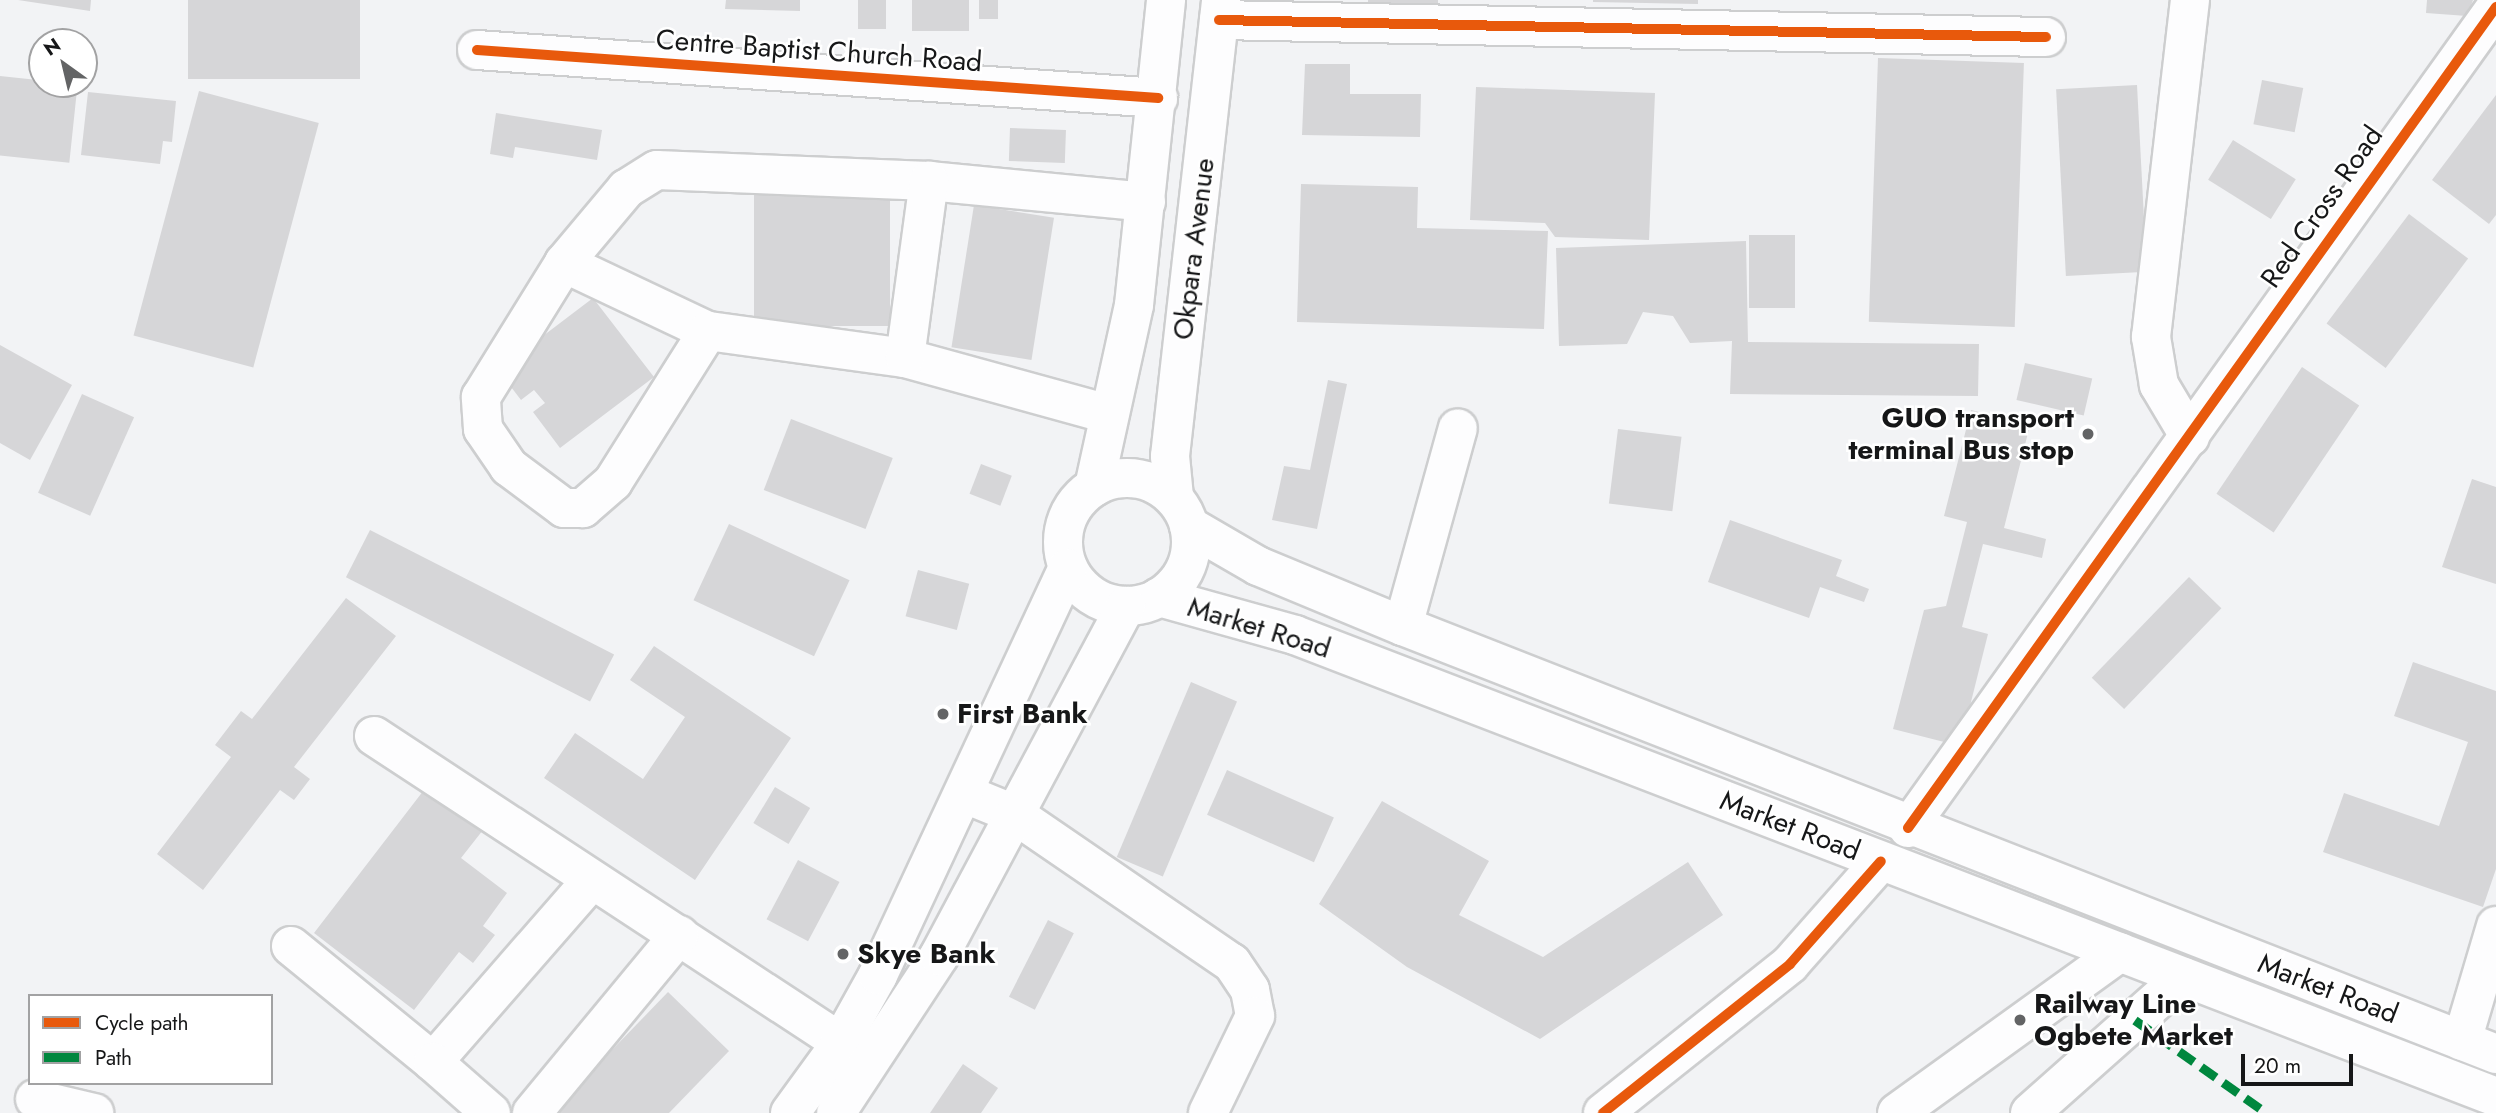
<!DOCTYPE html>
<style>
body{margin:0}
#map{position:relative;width:2496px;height:1113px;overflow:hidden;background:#f2f3f5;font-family:Jost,sans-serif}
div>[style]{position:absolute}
.building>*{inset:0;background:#d6d6d8;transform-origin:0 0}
.roads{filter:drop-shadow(2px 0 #cdcecf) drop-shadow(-2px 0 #cdcecf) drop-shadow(0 2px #cdcecf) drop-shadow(0 -2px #cdcecf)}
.minor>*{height:38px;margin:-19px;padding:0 19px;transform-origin:19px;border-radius:19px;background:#fdfdfe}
.major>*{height:38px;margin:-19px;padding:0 19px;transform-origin:19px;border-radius:19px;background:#fdfdfe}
.major>.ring{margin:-19px;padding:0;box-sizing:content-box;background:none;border:38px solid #fdfdfe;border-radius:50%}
.quiet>*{height:9px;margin-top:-4.5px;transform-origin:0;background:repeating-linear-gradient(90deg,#00873e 0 18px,transparent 0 27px)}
.cycleway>*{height:10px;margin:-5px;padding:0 5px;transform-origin:5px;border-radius:5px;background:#e8590c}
.dots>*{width:19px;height:19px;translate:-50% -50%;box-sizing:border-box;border:4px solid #fff;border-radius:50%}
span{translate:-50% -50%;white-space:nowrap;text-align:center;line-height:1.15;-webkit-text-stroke:5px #fff;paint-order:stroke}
.street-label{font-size:28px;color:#161718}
.poi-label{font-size:28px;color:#161718;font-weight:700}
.right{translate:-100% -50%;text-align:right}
.left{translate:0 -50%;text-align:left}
.legend{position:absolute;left:28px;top:994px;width:245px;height:91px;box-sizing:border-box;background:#fff;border:2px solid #a2a2a3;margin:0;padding:9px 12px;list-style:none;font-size:21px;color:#161718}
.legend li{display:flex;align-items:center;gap:14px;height:35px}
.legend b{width:35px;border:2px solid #a2a2a3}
.north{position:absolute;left:28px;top:28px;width:70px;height:70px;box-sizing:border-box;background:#fff;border:2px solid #a2a2a3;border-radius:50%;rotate:326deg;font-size:19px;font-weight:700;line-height:28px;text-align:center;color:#161718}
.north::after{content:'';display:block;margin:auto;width:24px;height:32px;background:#636465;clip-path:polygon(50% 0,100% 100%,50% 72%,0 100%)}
.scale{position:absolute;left:2241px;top:1054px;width:112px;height:32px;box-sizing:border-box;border:4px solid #161718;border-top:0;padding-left:9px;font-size:21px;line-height:24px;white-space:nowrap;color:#161718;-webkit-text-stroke:5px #fff;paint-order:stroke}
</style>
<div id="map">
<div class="building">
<i style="clip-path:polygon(18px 0,91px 0,90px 11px)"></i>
<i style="left:188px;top:0;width:172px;height:79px"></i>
<i style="clip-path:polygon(726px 0,800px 0,800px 11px,725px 9px)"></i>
<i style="left:858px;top:0;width:28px;height:29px"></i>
<i style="left:912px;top:0;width:57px;height:31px"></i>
<i style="left:979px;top:0;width:19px;height:19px"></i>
<i style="clip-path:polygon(1368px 0,1438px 0,1438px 4px,1368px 3px)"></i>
<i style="clip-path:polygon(1593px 0,1698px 0,1698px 4px,1593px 2px)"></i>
<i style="clip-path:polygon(2427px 0,2473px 0,2467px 16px,2426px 13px)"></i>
<i style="left:1878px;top:58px;width:146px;height:264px;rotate:2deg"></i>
<i style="clip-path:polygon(1305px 64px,1350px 64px,1350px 94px,1421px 94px,1420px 137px,1302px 135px)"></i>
<i style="left:0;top:76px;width:78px;height:79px;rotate:6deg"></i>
<i style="left:2262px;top:80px;width:42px;height:45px;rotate:11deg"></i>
<i style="left:2137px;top:85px;width:187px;height:81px;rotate:87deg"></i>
<i style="clip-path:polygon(1476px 87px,1655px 93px,1649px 240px,1555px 237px,1545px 223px,1470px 220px)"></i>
<i style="left:199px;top:91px;width:124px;height:253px;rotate:15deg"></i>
<i style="clip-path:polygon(88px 92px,176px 101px,172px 142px,163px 141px,160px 164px,81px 155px)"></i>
<i style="clip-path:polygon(2496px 95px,2496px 215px,2489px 224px,2432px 180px)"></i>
<i style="clip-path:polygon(496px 113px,602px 130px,597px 160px,515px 147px,513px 158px,490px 154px)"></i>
<i style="left:1010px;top:128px;width:56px;height:33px;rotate:2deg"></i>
<i style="left:2233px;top:140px;width:74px;height:47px;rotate:32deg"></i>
<i style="clip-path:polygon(1301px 184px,1418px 187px,1417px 228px,1548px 231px,1544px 329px,1297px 322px)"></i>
<i style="left:890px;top:195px;width:131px;height:136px;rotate:90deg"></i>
<i style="left:974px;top:205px;width:81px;height:144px;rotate:9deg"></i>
<i style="left:2409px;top:214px;width:74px;height:137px;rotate:37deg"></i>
<i style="left:1749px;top:235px;width:46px;height:73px"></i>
<i style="clip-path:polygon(1746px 241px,1748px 342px,1979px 344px,1978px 396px,1730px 394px,1732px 341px,1690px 343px,1673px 316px,1643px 312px,1627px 344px,1559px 346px,1556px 248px)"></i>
<i style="clip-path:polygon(593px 298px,654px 377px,560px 448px,533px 412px,545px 403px,534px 390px,521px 400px,498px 370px)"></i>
<i style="clip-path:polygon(0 345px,72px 385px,30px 460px,0 443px)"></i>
<i style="left:2025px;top:363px;width:69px;height:38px;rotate:13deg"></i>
<i style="left:2302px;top:367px;width:69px;height:153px;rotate:34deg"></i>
<i style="clip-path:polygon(1328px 380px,1347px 384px,1317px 529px,1272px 520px,1284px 466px,1310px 470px)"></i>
<i style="left:82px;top:394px;width:57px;height:108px;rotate:24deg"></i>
<i style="clip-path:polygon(1971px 410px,2030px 425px,2004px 528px,2046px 539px,2042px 558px,1983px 544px,1962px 627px,1988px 634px,1960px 746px,1893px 729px,1924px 610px,1946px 606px,1967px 522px,1944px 516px)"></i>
<i style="left:791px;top:419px;width:109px;height:76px;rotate:21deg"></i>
<i style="left:1618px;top:429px;width:64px;height:75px;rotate:7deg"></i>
<i style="left:981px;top:464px;width:33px;height:32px;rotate:21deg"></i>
<i style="clip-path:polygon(2472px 479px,2496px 487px,2496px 584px,2442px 567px)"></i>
<i style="clip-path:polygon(1730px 520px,1842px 560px,1836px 576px,1869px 589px,1864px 602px,1820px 587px,1809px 618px,1708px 582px)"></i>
<i style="left:729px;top:524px;width:133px;height:84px;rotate:25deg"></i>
<i style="left:370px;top:530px;width:274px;height:53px;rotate:27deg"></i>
<i style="left:918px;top:570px;width:53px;height:48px;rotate:15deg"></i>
<i style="left:2189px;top:577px;width:45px;height:140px;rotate:44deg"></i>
<i style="clip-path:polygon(346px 598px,396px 636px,294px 767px,310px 779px,294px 800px,280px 790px,203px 890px,157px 854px,231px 757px,215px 745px,241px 711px,252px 719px)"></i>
<i style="clip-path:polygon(654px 646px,791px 738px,695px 880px,544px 778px,575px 733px,643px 779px,685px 717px,630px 680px)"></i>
<i style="clip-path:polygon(2413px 662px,2496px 691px,2496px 869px,2483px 907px,2323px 852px,2344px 793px,2439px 826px,2468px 742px,2394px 716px)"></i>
<i style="left:1191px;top:682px;width:50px;height:190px;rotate:23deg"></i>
<i style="left:1227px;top:770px;width:117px;height:49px;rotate:24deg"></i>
<i style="clip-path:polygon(427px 786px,483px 830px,461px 858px,507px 893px,483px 926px,495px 935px,473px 963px,459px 952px,414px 1010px,314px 933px)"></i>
<i style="left:775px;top:787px;width:41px;height:42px;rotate:31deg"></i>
<i style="clip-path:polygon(1382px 801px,1489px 861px,1459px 915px,1543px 957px,1688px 862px,1723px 915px,1540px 1039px,1407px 967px,1319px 904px)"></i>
<i style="left:798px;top:860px;width:47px;height:67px;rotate:28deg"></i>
<i style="left:1048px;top:920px;width:29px;height:86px;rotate:27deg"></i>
<i style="clip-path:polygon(668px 992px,729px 1051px,669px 1113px,551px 1113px)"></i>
<i style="clip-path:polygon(963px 1064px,998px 1088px,981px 1113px,930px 1113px)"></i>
</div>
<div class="roads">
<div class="minor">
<i style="left:1219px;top:20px;width:827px;rotate:1.18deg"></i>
<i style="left:477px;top:50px;width:683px;rotate:4.03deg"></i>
<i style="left:564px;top:263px;width:159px;rotate:25.3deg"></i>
<i style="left:708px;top:331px;width:199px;rotate:7.8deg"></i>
<i style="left:905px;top:358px;width:212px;rotate:15.4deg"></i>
<i style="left:708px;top:331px;width:178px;rotate:122.2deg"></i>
<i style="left:613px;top:482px;width:40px;rotate:139deg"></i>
<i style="left:583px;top:508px;width:19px;rotate:180deg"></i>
<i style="left:564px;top:508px;width:69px;rotate:-143.3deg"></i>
<i style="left:509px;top:467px;width:46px;rotate:-124.4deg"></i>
<i style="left:483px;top:429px;width:32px;rotate:-94deg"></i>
<i style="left:481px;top:397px;width:158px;rotate:-58.2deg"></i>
<i style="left:564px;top:263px;width:97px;rotate:-50deg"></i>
<i style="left:626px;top:189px;width:36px;rotate:-32deg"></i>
<i style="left:657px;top:170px;width:272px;rotate:2.3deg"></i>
<i style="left:929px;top:181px;width:218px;rotate:5.5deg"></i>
<i style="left:905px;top:358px;width:179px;rotate:-82.3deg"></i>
<i style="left:2190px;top:437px;width:61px;rotate:-120.8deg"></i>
<i style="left:2159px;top:385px;width:49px;rotate:-99.5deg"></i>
<i style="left:2151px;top:337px;width:339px;rotate:-83.4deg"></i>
<i style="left:1403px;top:626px;width:205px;rotate:-74.5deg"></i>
<i style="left:374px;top:736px;width:592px;rotate:33.29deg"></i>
<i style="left:965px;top:794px;width:53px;rotate:22.2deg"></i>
<i style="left:1014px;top:814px;width:264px;rotate:34.4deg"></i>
<i style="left:1232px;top:963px;width:32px;rotate:56deg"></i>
<i style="left:1250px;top:990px;width:26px;rotate:79deg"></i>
<i style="left:1255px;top:1016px;width:108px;rotate:115.9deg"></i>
<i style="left:1908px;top:828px;width:1010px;rotate:-54.39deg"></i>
<i style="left:291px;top:946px;width:183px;rotate:39.2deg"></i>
<i style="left:433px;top:1062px;width:240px;rotate:-48.9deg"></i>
<i style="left:2462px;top:1041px;width:120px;rotate:-73.5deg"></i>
<i style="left:433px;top:1062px;width:77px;rotate:41.3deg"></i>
<i style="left:35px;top:1099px;width:61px;rotate:13.3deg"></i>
<i style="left:532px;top:1113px;width:231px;rotate:-50.4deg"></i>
<i style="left:1603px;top:1113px;width:239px;rotate:-38.5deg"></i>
<i style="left:1790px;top:964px;width:137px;rotate:-48.5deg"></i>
<i style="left:1897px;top:1113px;width:275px;rotate:-35.8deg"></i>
<i style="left:2030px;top:1113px;width:205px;rotate:-41.6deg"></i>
</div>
<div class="major">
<i class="ring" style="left:1063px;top:478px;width:90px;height:90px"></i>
<i style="left:1094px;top:487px;width:186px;rotate:-77.6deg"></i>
<i style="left:1134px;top:305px;width:307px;rotate:-84deg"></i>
<i style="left:1174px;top:497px;width:41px;rotate:-95.6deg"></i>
<i style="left:1170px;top:456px;width:459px;rotate:-83.6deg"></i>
<i style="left:1189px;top:526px;width:80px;rotate:30.1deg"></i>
<i style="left:1258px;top:566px;width:157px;rotate:22.5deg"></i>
<i style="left:1403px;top:626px;width:1174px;rotate:21.38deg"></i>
<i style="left:1159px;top:597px;width:141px;rotate:15.6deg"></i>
<i style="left:1295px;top:635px;width:1287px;rotate:21.04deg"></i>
<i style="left:790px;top:1113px;width:82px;rotate:-54deg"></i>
<i style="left:838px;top:1047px;width:82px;rotate:-60.9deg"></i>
<i style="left:878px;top:975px;width:449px;rotate:-65deg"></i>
<i style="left:836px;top:1113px;width:188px;rotate:-56.7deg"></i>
<i style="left:939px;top:956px;width:397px;rotate:-61.9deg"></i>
</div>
</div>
<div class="quiet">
<i style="left:2135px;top:1020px;width:161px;rotate:35.2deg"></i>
</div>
<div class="cycleway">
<i style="left:1219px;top:20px;width:827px;rotate:1.18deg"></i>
<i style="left:477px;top:50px;width:683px;rotate:4.03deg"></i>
<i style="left:1908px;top:828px;width:1010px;rotate:-54.39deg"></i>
<i style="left:1603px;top:1113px;width:239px;rotate:-38.5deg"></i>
<i style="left:1790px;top:964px;width:137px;rotate:-48.5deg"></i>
</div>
<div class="dots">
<i style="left:2088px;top:434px;background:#636465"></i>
<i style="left:943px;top:714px;background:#636465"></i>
<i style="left:843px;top:954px;background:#636465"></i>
<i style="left:2020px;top:1020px;background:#636465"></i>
</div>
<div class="street-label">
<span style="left:819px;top:51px;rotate:4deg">Centre Baptist Church Road</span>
<span style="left:2322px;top:207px;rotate:-55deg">Red Cross Road</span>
<span style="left:1194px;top:249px;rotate:-83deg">Okpara Avenue</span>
<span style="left:1259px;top:628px;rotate:17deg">Market Road</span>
<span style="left:1790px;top:826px;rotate:21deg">Market Road</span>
<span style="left:2328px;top:989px;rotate:21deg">Market Road</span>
</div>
<div class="poi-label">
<span class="right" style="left:2074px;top:434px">GUO transport<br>terminal Bus stop</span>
<span class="left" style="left:957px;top:714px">First Bank</span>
<span class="left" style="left:857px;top:954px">Skye Bank</span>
<span class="left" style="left:2034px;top:1020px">Railway Line<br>Ogbete Market</span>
</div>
<ul class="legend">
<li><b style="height:9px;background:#e8590c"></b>Cycle path</li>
<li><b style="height:9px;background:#00873e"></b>Path</li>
</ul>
<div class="north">N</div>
<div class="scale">20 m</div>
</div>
